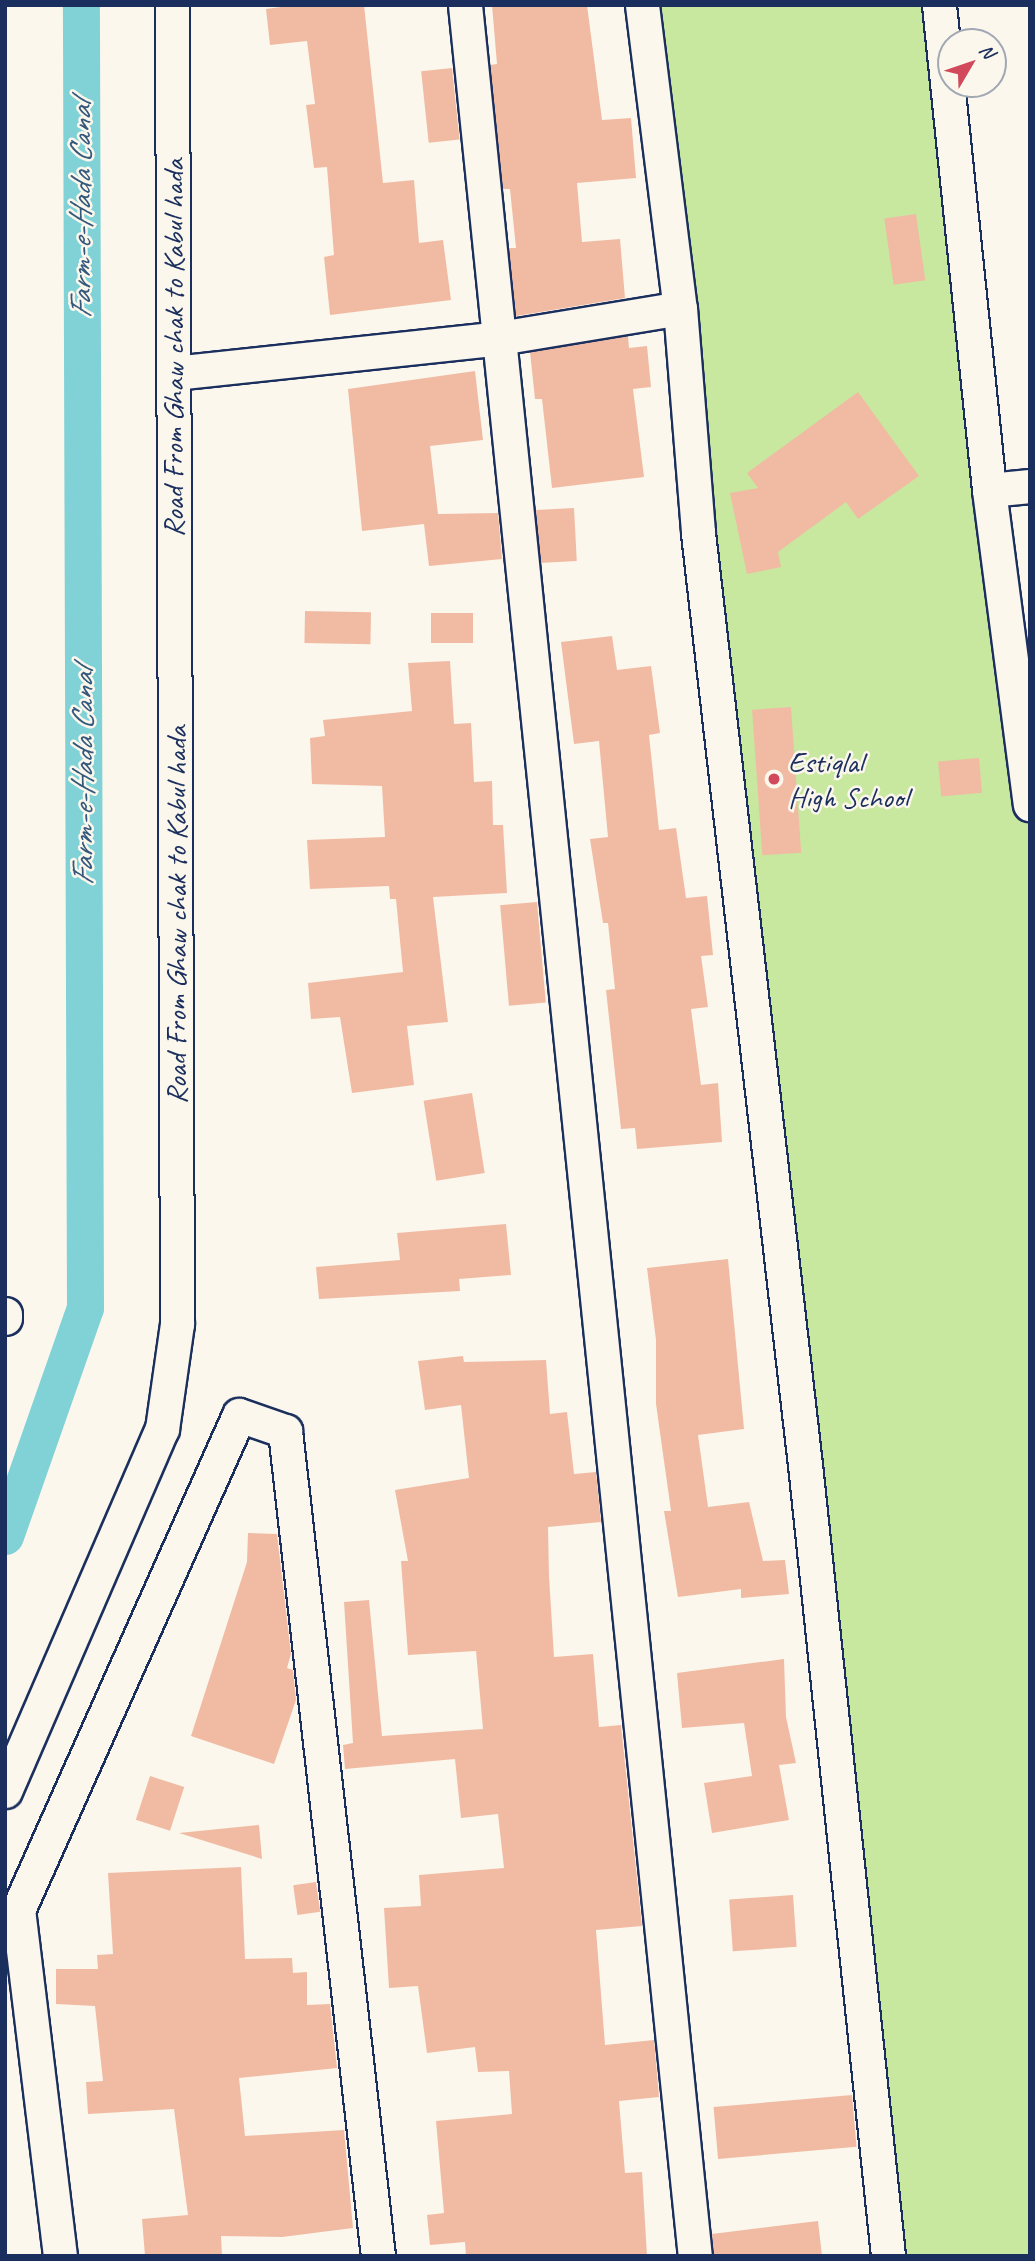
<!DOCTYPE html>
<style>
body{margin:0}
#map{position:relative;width:1035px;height:2261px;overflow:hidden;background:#fbf7ec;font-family:Caveat,sans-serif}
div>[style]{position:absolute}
.green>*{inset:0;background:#c8e79f}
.canal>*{height:37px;margin:-18.5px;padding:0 18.5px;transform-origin:18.5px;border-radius:18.5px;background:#81d2d7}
.building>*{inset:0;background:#f1bba3;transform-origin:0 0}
.roads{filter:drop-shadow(2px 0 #1b2f5e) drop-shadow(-2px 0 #1b2f5e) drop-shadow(0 2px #1b2f5e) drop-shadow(0 -2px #1b2f5e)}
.minor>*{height:33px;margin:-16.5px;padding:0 16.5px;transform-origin:16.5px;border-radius:16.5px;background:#fbf7ec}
.dots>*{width:19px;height:19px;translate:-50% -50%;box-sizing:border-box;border:4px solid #fbf7ec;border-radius:50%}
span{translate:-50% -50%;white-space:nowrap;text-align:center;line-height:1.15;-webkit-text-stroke:5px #fbf7ec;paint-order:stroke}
.street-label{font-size:30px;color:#1b2f5e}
.poi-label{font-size:30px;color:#1b2f5e}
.left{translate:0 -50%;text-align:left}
.water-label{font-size:32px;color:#34587c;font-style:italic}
.frame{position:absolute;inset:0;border:7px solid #1b2f5e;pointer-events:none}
.north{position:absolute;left:937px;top:28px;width:70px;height:70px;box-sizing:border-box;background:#fbf7ec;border:2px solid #a1a7b3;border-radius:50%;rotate:51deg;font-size:19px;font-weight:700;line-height:28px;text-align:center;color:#1b2f5e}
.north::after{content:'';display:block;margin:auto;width:24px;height:32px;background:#d1495b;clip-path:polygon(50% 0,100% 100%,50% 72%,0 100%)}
</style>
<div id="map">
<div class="green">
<i style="clip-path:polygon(638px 5px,939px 5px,1030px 804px,1030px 2256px,888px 2256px)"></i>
</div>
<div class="canal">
<i style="left:5px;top:1536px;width:242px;rotate:-70.7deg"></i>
<i style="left:85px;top:1308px;width:1303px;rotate:-90.18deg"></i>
</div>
<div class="building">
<i style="clip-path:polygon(296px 5px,364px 5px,383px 183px,414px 180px,419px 243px,443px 240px,451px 300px,330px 315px,324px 257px,334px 255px,327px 167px,314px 168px,306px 105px,315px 104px,307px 41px,270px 45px,266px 9px)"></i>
<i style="clip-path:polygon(492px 5px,587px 5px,602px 120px,631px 118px,636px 178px,577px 183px,582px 242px,620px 239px,625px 298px,516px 316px,509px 248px,516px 248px,510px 189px,503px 189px,490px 65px,497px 64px)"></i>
<i style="left:452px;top:68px;width:72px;height:31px;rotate:84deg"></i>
<i style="left:916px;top:214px;width:67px;height:32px;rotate:82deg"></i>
<i style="clip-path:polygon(628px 336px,629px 348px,647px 346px,651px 387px,633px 389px,644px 477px,552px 488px,542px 399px,535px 399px,530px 352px)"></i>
<i style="clip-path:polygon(475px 371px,483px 440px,430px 446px,438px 514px,498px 513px,502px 559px,429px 566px,424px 524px,362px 531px,348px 389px)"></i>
<i style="clip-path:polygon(858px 392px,919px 476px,858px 519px,846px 502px,778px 552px,781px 567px,747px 574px,730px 493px,758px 488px,747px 473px)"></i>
<i style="left:574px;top:508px;width:53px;height:38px;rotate:87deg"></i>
<i style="left:305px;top:611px;width:66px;height:32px;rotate:1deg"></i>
<i style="left:431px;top:613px;width:42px;height:30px"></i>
<i style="clip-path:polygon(612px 636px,617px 670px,651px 666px,660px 733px,649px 735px,659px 830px,676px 828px,686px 898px,707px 896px,713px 955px,701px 956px,708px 1007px,691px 1009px,701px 1085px,718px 1083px,722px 1142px,637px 1149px,635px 1128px,621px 1129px,606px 990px,615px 989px,608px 923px,603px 923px,590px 839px,608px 837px,599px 741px,574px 744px,561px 642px)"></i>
<i style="clip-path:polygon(450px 661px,454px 724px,471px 723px,474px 782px,492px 781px,493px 825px,503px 825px,507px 893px,433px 897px,448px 1022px,407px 1026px,414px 1085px,352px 1093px,340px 1017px,311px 1019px,308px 983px,403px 972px,396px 899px,390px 899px,389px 886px,310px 889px,307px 840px,385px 837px,382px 786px,312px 784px,310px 738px,325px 736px,323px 720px,412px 711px,408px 663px)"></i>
<i style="left:791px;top:707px;width:146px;height:39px;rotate:86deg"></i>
<i style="left:979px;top:758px;width:35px;height:41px;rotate:85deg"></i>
<i style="left:537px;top:902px;width:101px;height:37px;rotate:85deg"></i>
<i style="left:472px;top:1093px;width:81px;height:49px;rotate:81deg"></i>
<i style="clip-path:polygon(506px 1224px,511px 1275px,459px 1279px,460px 1291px,319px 1299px,316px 1267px,400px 1260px,397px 1233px)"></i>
<i style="clip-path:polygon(728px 1259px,744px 1429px,698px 1435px,708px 1507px,749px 1502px,763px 1561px,785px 1560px,789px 1594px,741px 1598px,741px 1589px,678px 1597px,664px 1511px,671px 1511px,656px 1404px,656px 1340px,647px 1268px)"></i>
<i style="clip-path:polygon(463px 1356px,464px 1362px,546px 1360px,550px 1414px,567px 1412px,574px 1474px,596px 1472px,601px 1522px,548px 1527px,549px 1576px,554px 1657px,593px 1654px,599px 1727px,621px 1725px,642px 1926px,596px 1930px,605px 2045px,654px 2040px,659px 2097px,619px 2101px,625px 2173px,642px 2172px,647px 2256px,466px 2256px,465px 2242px,430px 2245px,427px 2215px,444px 2213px,436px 2121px,512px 2114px,509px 2071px,478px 2072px,475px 2047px,427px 2053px,418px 1986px,389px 1988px,384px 1908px,421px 1906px,419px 1875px,504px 1868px,498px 1814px,461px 1818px,455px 1759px,345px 1769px,343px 1745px,353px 1743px,344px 1602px,369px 1600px,382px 1736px,483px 1729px,476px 1651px,408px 1655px,401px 1561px,408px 1561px,395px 1490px,469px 1478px,461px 1405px,425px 1410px,418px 1361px)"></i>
<i style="clip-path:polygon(248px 1533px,277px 1534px,291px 1654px,287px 1668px,293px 1670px,296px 1700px,274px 1764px,191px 1736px,247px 1562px)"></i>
<i style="clip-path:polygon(784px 1659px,786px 1717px,796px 1763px,779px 1765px,789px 1820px,712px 1833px,704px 1783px,752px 1776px,744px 1723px,682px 1728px,677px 1673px)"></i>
<i style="left:150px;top:1776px;width:36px;height:46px;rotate:18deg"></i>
<i style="clip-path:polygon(259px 1825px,262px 1859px,179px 1833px)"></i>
<i style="clip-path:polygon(241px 1867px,245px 1959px,292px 1958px,293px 1973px,307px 1972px,307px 2005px,330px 2004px,337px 2068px,239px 2078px,245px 2136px,344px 2130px,353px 2228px,282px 2237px,221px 2236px,222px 2256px,145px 2256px,142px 2219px,188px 2215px,174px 2109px,88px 2114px,86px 2082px,103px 2081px,95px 2006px,56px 2004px,56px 1969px,98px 1969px,97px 1955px,113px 1954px,108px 1873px)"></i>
<i style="left:316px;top:1882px;width:30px;height:23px;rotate:82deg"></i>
<i style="left:793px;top:1895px;width:52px;height:64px;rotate:86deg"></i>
<i style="left:852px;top:2095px;width:52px;height:139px;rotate:85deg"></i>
<i style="clip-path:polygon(818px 2221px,822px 2256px,714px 2256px,712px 2234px)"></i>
</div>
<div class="roads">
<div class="minor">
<i style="left:465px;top:5px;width:2263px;rotate:84.17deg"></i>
<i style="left:642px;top:5px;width:305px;rotate:82.9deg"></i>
<i style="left:680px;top:308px;width:226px;rotate:85.4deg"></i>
<i style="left:698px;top:533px;width:947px;rotate:83.45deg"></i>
<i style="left:806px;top:1474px;width:786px;rotate:84.01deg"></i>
<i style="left:939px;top:5px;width:488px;rotate:84.1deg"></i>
<i style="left:989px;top:490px;width:317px;rotate:82.6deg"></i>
<i style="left:174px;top:373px;width:327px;rotate:-6.1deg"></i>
<i style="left:499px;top:338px;width:183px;rotate:-9.4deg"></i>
<i style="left:989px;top:490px;width:41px;rotate:-5.6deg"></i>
<i style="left:5px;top:1314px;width:4px;rotate:90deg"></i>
<i style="left:5px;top:1791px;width:395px;rotate:-66.6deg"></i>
<i style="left:162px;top:1429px;width:106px;rotate:-81.9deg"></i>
<i style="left:177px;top:1324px;width:1319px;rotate:-90.22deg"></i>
<i style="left:60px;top:2256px;width:349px;rotate:-96.9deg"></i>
<i style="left:18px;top:1910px;width:542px;rotate:-65.94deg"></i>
<i style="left:239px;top:1415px;width:49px;rotate:19.2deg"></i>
<i style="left:285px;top:1431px;width:830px;rotate:83.57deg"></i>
</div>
</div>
<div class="dots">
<i style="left:774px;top:779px;background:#d1495b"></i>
</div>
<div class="street-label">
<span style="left:173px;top:348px;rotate:-90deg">Road From Ghaw chak to Kabul hada</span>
<span style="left:176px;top:915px;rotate:-90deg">Road From Ghaw chak to Kabul hada</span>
</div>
<div class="poi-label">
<span class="left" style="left:788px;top:779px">Estiqlal<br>High School</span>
</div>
<div class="water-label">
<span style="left:81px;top:210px;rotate:-90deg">Farm-e-Hada Canal</span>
<span style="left:83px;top:777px;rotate:-90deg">Farm-e-Hada Canal</span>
</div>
<div class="frame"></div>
<div class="north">N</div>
</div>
